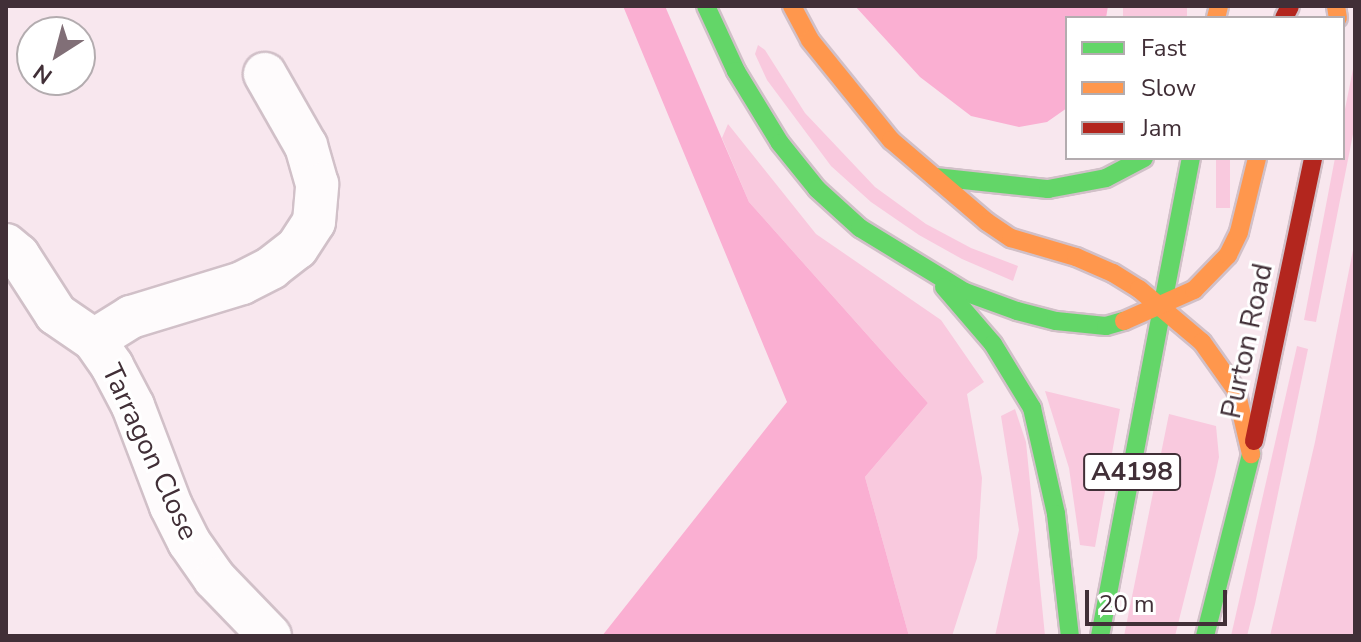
<!DOCTYPE html>
<style>
body{margin:0}
#map{position:relative;width:1361px;height:642px;overflow:hidden;background:#f8e7ee;font-family:"Nunito Sans",sans-serif}
div>[style]{position:absolute}
.green>*{inset:0;background:#f9c9de;transform-origin:0 0}
.forest>*{inset:0;background:#faafd2}
.roads{filter:drop-shadow(2px 0 #d1c0c8) drop-shadow(-2px 0 #d1c0c8) drop-shadow(0 2px #d1c0c8) drop-shadow(0 -2px #d1c0c8)}
.street>*{height:42px;margin:-21px;padding:0 21px;transform-origin:21px;border-radius:21px;background:#fefbfc}
.fast>*{height:18px;margin:-9px;padding:0 9px;transform-origin:9px;border-radius:9px;background:#63d668}
.slow>*{height:18px;margin:-9px;padding:0 9px;transform-origin:9px;border-radius:9px;background:#ff974d}
.jam>*{height:18px;margin:-9px;padding:0 9px;transform-origin:9px;border-radius:9px;background:#b3261e}
span{translate:-50% -50%;white-space:nowrap;text-align:center;line-height:1.15;-webkit-text-stroke:6px #fff;paint-order:stroke}
.shield-label span{padding:2px 6px;background:#fff;border:2px solid;border-radius:6px;-webkit-text-stroke-width:0}
.shield-label{font-size:26px;color:#412f37;font-weight:700}
.street-label{font-size:28px;color:#412f37}
.frame{position:absolute;inset:0;border:8px solid #412f37;pointer-events:none}
.legend{position:absolute;left:1065px;top:16px;width:280px;height:144px;box-sizing:border-box;background:#fff;border:2px solid #b3acaf;margin:0;padding:10px 14px;list-style:none;font-size:24px;color:#412f37}
.legend li{display:flex;align-items:center;gap:16px;height:40px}
.legend b{width:40px;border:2px solid #b3acaf}
.north{position:absolute;left:16px;top:16px;width:80px;height:80px;box-sizing:border-box;background:#fff;border:2px solid #b3acaf;border-radius:50%;rotate:216deg;font-size:22px;font-weight:700;line-height:32px;text-align:center;color:#412f37}
.north::after{content:'';display:block;margin:auto;width:28px;height:36px;background:#816f77;clip-path:polygon(50% 0,100% 100%,50% 72%,0 100%)}
.scale{position:absolute;left:1085px;top:590px;width:142px;height:36px;box-sizing:border-box;border:4px solid #412f37;border-top:0;padding-left:10px;font-size:24px;line-height:28px;white-space:nowrap;color:#412f37;-webkit-text-stroke:6px #fff;paint-order:stroke}
</style>
<div id="map">
<div class="green">
<i style="left:1123px;top:6px;width:64px;height:12px"></i>
<i style="clip-path:polygon(758px 45px,765px 50px,805px 113px,875px 187px,926px 224px,971px 248px,1018px 266px,1013px 281px,962px 259px,919px 235px,871px 202px,831px 166px,767px 80px,755px 54px)"></i>
<i style="clip-path:polygon(1355px 59px,1355px 124px,1316px 322px,1304px 320px,1335px 158px,1343px 158px,1343px 119px)"></i>
<i style="clip-path:polygon(728px 124px,816px 234px,941px 320px,984px 382px,967px 394px,982px 478px,977px 558px,952px 636px,909px 636px,865px 477px,928px 403px,749px 202px,722px 138px)"></i>
<i style="left:1216px;top:158px;width:14px;height:50px"></i>
<i style="clip-path:polygon(1355px 240px,1355px 636px,1270px 636px,1315px 442px)"></i>
<i style="clip-path:polygon(1297px 346px,1308px 349px,1255px 604px,1247px 636px,1231px 636px)"></i>
<i style="clip-path:polygon(1045px 391px,1120px 409px,1095px 547px,1080px 545px,1069px 468px)"></i>
<i style="clip-path:polygon(1015px 409px,1026px 442px,1045px 636px,995px 636px,1019px 530px,1001px 416px)"></i>
<i style="clip-path:polygon(1169px 414px,1216px 426px,1219px 457px,1215px 476px,1175px 636px,1124px 636px)"></i>
</div>
<div class="forest">
<i style="clip-path:polygon(623px 6px,665px 6px,749px 202px,928px 403px,865px 477px,909px 636px,602px 636px,787px 402px)"></i>
<i style="clip-path:polygon(855px 6px,1108px 6px,1106px 18px,1067px 18px,1067px 108px,1047px 122px,1019px 127px,971px 116px,920px 77px)"></i>
</div>
<div class="roads">
<div class="street">
<i style="left:6px;top:245px;width:16px;rotate:40deg"></i>
<i style="left:18px;top:255px;width:70px;rotate:57.2deg"></i>
<i style="left:56px;top:314px;width:46px;rotate:34.4deg"></i>
<i style="left:94px;top:340px;width:32px;rotate:55deg"></i>
<i style="left:112px;top:366px;width:45px;rotate:62.3deg"></i>
<i style="left:133px;top:406px;width:107px;rotate:69.2deg"></i>
<i style="left:171px;top:506px;width:40px;rotate:63.4deg"></i>
<i style="left:189px;top:542px;width:45px;rotate:54.9deg"></i>
<i style="left:215px;top:579px;width:79px;rotate:46deg"></i>
<i style="left:94px;top:340px;width:44px;rotate:-31.9deg"></i>
<i style="left:131px;top:317px;width:116px;rotate:-17deg"></i>
<i style="left:242px;top:283px;width:33px;rotate:-27deg"></i>
<i style="left:271px;top:268px;width:33px;rotate:-38deg"></i>
<i style="left:297px;top:248px;width:31px;rotate:-57deg"></i>
<i style="left:314px;top:222px;width:38px;rotate:-85deg"></i>
<i style="left:317px;top:184px;width:40px;rotate:-106deg"></i>
<i style="left:306px;top:146px;width:83px;rotate:-119.7deg"></i>
</div>
<div class="fast">
<i style="left:706px;top:6px;width:72px;rotate:65.2deg"></i>
<i style="left:736px;top:71px;width:84px;rotate:58.6deg"></i>
<i style="left:780px;top:143px;width:59px;rotate:51.2deg"></i>
<i style="left:817px;top:189px;width:58px;rotate:42.2deg"></i>
<i style="left:860px;top:228px;width:123px;rotate:31.4deg"></i>
<i style="left:965px;top:292px;width:55px;rotate:20.1deg"></i>
<i style="left:1017px;top:311px;width:40px;rotate:14.4deg"></i>
<i style="left:1056px;top:321px;width:50px;rotate:5.7deg"></i>
<i style="left:1106px;top:326px;width:19px;rotate:-16deg"></i>
<i style="left:935px;top:177px;width:114px;rotate:6.1deg"></i>
<i style="left:1048px;top:189px;width:59px;rotate:-10.7deg"></i>
<i style="left:1106px;top:178px;width:43px;rotate:-27.8deg"></i>
<i style="left:944px;top:287px;width:75px;rotate:49.3deg"></i>
<i style="left:993px;top:344px;width:75px;rotate:58.6deg"></i>
<i style="left:1032px;top:408px;width:109px;rotate:77.2deg"></i>
<i style="left:1056px;top:514px;width:123px;rotate:83.5deg"></i>
<i style="left:1162px;top:308px;width:153px;rotate:-79.1deg"></i>
<i style="left:1100px;top:636px;width:334px;rotate:-79.3deg"></i>
<i style="left:1205px;top:636px;width:188px;rotate:-75.8deg"></i>
</div>
<div class="slow">
<i style="left:792px;top:6px;width:38px;rotate:62deg"></i>
<i style="left:810px;top:40px;width:129px;rotate:51deg"></i>
<i style="left:891px;top:140px;width:126px;rotate:40.5deg"></i>
<i style="left:987px;top:222px;width:29px;rotate:34deg"></i>
<i style="left:1011px;top:238px;width:68px;rotate:16.3deg"></i>
<i style="left:1076px;top:257px;width:40px;rotate:23.4deg"></i>
<i style="left:1113px;top:273px;width:31px;rotate:32deg"></i>
<i style="left:1139px;top:289px;width:82px;rotate:40.1deg"></i>
<i style="left:1202px;top:342px;width:59px;rotate:54.7deg"></i>
<i style="left:1236px;top:390px;width:66px;rotate:76.8deg"></i>
<i style="left:1336px;top:6px;width:12px;rotate:81deg"></i>
<i style="left:1216px;top:18px;width:12px;rotate:-76deg"></i>
<i style="left:1124px;top:321px;width:77px;rotate:-23.9deg"></i>
<i style="left:1194px;top:290px;width:49px;rotate:-45.8deg"></i>
<i style="left:1228px;top:255px;width:25px;rotate:-64deg"></i>
<i style="left:1239px;top:232px;width:76px;rotate:-76.3deg"></i>
</div>
<div class="jam">
<i style="left:1284px;top:18px;width:13px;rotate:-63deg"></i>
<i style="left:1254px;top:441px;width:289px;rotate:-78.2deg"></i>
</div>
</div>
<div class="shield-label">
<span style="left:1132px;top:472px">A4198</span>
</div>
<div class="street-label">
<span style="left:1247px;top:341px;rotate:-78deg">Purton Road</span>
<span style="left:150px;top:452px;rotate:65deg">Tarragon Close</span>
</div>
<div class="frame"></div>
<ul class="legend">
<li><b style="height:10px;background:#63d668"></b>Fast</li>
<li><b style="height:10px;background:#ff974d"></b>Slow</li>
<li><b style="height:10px;background:#b3261e"></b>Jam</li>
</ul>
<div class="north">N</div>
<div class="scale">20 m</div>
</div>
